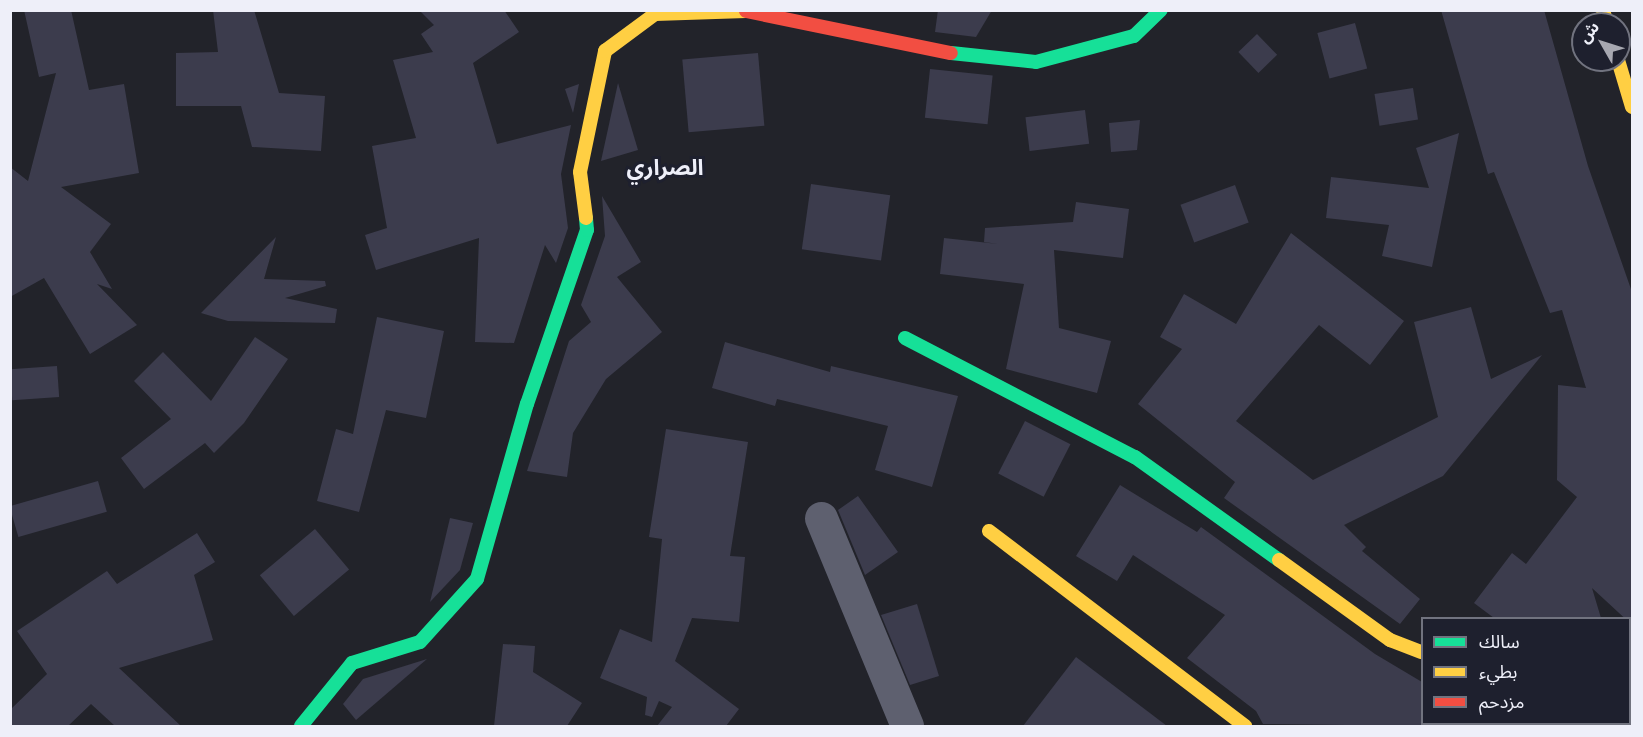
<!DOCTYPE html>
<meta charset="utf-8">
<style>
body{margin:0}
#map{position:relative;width:1643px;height:737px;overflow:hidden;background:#22232a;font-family:"Open Sans","Noto Sans Arabic",sans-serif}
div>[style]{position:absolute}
.building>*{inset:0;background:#3c3c4d;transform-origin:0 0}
.street>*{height:33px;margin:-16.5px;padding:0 16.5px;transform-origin:16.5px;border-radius:16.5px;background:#5e606f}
.fast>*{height:14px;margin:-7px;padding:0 7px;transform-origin:7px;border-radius:7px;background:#16e098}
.slow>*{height:14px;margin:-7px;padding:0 7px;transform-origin:7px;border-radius:7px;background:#ffcf43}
.jam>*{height:14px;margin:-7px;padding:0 7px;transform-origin:7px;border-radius:7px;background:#f24e42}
span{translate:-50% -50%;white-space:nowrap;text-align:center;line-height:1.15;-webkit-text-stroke:6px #1e202e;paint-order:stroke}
.district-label{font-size:22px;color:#eeeff9;font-weight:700}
.frame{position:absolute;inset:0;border:12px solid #eeeff9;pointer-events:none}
.legend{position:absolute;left:1421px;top:617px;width:210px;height:108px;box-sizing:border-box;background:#1e202e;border:2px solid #71737f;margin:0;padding:8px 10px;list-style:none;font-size:18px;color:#eeeff9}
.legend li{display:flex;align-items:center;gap:12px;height:30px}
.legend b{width:30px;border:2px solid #71737f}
.north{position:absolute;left:1571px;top:12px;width:60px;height:60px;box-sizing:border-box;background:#1e202e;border:2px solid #71737f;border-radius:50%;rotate:309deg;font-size:16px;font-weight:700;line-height:24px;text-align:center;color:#eeeff9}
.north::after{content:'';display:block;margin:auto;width:21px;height:27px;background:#a7a8b1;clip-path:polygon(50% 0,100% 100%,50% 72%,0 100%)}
</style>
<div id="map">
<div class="building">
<i style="clip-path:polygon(24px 10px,71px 10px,89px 90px,124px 84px,139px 173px,61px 187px,111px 224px,90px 252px,112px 289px,97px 284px,137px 325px,90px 354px,44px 278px,10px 297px,10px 167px,28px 181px,56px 73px,39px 77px)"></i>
<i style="clip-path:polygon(213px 10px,254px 10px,279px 93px,325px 96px,321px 151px,252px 147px,241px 106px,176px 106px,176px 53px,218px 52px)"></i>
<i style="clip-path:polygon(419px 10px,504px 10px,519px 32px,473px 63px,497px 144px,571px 125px,561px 174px,568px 228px,556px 263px,545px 245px,514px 343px,475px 342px,479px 238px,376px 270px,365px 235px,387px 228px,372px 146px,416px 138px,393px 60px,433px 52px,421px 34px,434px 25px)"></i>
<i style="clip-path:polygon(938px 10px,992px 10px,976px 37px,935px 32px)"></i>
<i style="clip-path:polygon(1441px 10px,1544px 10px,1588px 166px,1632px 292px,1632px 625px,1592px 588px,1601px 618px,1494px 618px,1474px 603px,1512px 553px,1526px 564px,1577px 497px,1557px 480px,1558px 385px,1586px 388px,1562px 310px,1550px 313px,1494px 172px,1488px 174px)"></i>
<i style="left:1355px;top:23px;width:47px;height:39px;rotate:75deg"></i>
<i style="left:1257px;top:34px;width:29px;height:26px;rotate:46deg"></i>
<i style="left:758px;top:53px;width:73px;height:76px;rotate:85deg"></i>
<i style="left:930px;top:69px;width:63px;height:49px;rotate:6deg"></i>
<i style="clip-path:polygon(618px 83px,638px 150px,601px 161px)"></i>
<i style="clip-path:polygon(579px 84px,573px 113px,565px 89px)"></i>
<i style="left:1413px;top:88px;width:32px;height:39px;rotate:81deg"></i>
<i style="left:1085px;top:110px;width:34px;height:60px;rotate:83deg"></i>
<i style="clip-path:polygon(1140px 120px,1137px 150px,1111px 152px,1109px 123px)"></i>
<i style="clip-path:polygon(1459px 133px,1432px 267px,1382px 256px,1389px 225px,1326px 218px,1331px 177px,1429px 188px,1416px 148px)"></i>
<i style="left:811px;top:184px;width:80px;height:66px;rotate:8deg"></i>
<i style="left:1235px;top:185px;width:40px;height:58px;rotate:70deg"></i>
<i style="clip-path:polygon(602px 196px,641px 262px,617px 277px,662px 332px,606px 379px,573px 433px,567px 477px,527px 471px,569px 341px,591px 322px,581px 305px,605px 236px)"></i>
<i style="clip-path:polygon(1076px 202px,1129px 209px,1123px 258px,1054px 250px,1059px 328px,1111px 341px,1097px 393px,1006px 369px,1024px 284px,940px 274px,944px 238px,998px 244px,984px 242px,985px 228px,1073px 222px)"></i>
<i style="clip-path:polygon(1291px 233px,1404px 321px,1370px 365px,1319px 325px,1236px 421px,1313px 480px,1438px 417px,1414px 322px,1471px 307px,1491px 379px,1542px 355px,1443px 476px,1344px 525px,1366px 547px,1362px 551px,1420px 599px,1400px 624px,1224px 498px,1235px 482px,1138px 404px,1182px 349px,1160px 337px,1184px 294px,1236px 324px)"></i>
<i style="clip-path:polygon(276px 237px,264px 279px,325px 281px,326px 286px,285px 298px,337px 309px,335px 323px,228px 321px,201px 313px)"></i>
<i style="clip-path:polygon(377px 317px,444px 331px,426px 418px,386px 410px,359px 512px,317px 501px,336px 429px,353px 434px)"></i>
<i style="clip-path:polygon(255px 337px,288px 359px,244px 423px,214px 453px,205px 443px,144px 489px,121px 458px,171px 419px,134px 381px,163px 352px,211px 401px)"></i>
<i style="clip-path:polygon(725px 342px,830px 372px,831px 366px,958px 396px,932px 487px,875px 470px,888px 426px,777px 399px,775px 406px,712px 388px)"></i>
<i style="left:57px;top:366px;width:31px;height:47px;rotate:86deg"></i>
<i style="left:1025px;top:421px;width:51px;height:59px;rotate:27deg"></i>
<i style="clip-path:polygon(666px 429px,748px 442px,730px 556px,745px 557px,739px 622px,692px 618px,675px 661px,739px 709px,726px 726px,657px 726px,672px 707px,659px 701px,652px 717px,645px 715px,647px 697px,600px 678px,620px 629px,652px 642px,662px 539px,649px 537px)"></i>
<i style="left:98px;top:481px;width:32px;height:92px;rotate:74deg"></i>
<i style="clip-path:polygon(1120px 485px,1197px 532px,1201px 527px,1375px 654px,1422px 682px,1422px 726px,1263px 724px,1256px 711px,1187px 658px,1225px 615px,1133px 555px,1117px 581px,1076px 556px)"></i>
<i style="clip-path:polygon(858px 496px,898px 552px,865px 575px,838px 510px)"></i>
<i style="clip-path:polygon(450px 518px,473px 523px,460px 570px,430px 602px)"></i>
<i style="left:315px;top:529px;width:53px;height:72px;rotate:50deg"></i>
<i style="clip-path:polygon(197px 533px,215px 562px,194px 575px,213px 640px,119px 668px,181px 726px,115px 726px,91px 704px,68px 726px,10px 726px,10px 710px,47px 674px,17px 631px,107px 571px,117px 584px)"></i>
<i style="clip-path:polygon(917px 604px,939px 676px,910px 685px,881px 615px)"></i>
<i style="clip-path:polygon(503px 644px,535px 646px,533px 672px,582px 703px,567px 726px,494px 726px)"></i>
<i style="clip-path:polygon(1076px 657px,1167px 726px,1023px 726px)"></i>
<i style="clip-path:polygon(427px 659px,356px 720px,343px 704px,363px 679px)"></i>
</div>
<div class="street">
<i style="left:821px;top:518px;width:225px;rotate:67.5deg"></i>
<i style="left:1608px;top:724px;width:8px;rotate:14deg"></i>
</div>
<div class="fast">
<i style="left:951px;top:53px;width:85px;rotate:6deg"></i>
<i style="left:1036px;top:62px;width:101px;rotate:-14.9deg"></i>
<i style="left:1134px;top:36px;width:37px;rotate:-44deg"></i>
<i style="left:905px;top:338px;width:259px;rotate:27.4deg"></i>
<i style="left:1135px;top:457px;width:177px;rotate:35.6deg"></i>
<i style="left:301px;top:726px;width:81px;rotate:-51deg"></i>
<i style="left:352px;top:663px;width:71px;rotate:-17.2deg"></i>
<i style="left:420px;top:642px;width:85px;rotate:-47.9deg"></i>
<i style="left:477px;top:579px;width:182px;rotate:-74.1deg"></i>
<i style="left:527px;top:404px;width:184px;rotate:-71deg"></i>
<i style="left:587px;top:230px;width:12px;rotate:-95deg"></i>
</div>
<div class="slow">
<i style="left:1603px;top:10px;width:15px;rotate:74deg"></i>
<i style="left:1618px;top:60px;width:49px;rotate:73.4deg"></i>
<i style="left:586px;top:218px;width:46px;rotate:-97.4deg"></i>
<i style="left:580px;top:172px;width:124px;rotate:-78.3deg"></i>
<i style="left:605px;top:51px;width:62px;rotate:-36.5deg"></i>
<i style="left:655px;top:14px;width:91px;rotate:-1.9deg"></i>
<i style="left:989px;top:531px;width:322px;rotate:37.3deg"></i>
<i style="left:1279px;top:560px;width:137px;rotate:35.8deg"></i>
<i style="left:1390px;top:640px;width:34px;rotate:21deg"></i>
</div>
<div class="jam">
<i style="left:746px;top:11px;width:209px;rotate:11.6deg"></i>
</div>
<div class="district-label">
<span style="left:665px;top:167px">الصراري</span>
</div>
<div class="frame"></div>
<ul class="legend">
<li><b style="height:8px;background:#16e098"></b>سالك</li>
<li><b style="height:8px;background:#ffcf43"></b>بطيء</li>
<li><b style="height:8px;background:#f24e42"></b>مزدحم</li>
</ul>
<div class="north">ش</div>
</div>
